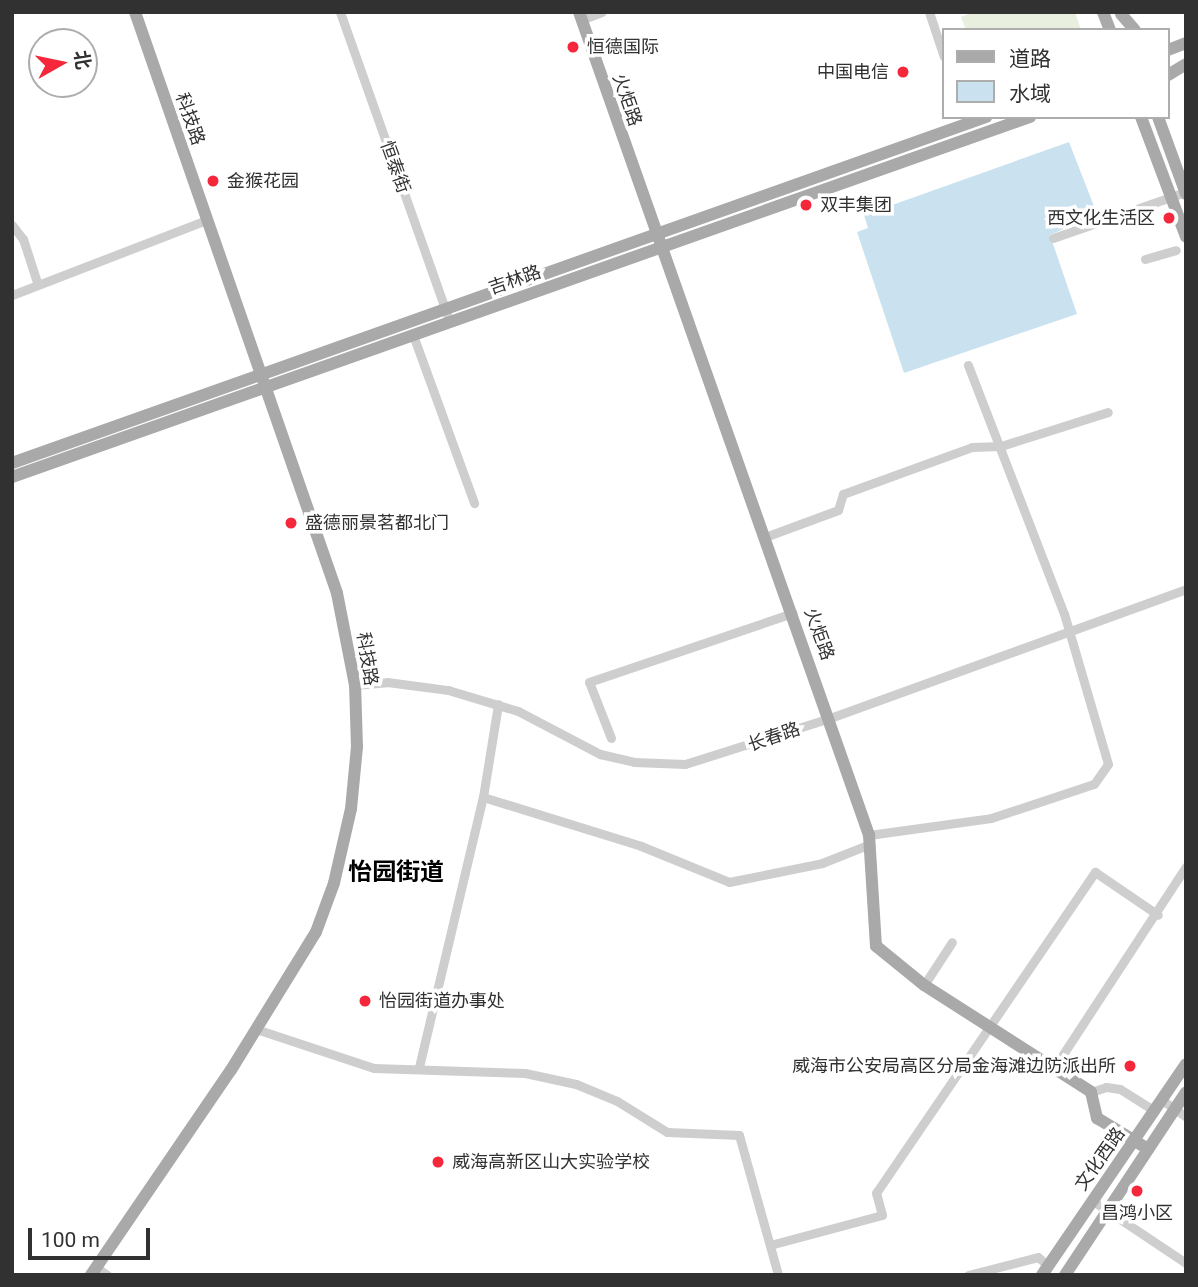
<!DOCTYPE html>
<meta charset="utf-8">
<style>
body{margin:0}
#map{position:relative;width:1198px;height:1287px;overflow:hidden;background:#fff;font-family:Roboto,"Noto Sans SC",sans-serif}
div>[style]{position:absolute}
.green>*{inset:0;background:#e8efde}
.water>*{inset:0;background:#cae2f0}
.minor>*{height:9px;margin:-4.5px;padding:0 4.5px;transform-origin:4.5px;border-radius:4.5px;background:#cecece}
.major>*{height:12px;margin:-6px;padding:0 6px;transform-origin:6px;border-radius:6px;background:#a9a9a9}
.dots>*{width:19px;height:19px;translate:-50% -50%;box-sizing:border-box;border:4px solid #fff;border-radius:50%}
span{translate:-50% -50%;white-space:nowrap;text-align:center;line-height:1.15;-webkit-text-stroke:7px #fff;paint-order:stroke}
.poi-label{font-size:18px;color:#313131}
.left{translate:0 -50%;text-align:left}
.right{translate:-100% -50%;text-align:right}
.street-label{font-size:18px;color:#313131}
.district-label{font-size:24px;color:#000;font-weight:700}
.frame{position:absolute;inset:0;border:14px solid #313131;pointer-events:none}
.legend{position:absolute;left:942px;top:28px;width:228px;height:91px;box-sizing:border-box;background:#fff;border:2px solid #adadad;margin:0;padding:9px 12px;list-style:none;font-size:21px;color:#313131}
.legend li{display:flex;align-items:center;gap:14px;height:35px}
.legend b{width:35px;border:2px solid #adadad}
.north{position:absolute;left:28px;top:28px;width:70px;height:70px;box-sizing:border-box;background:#fff;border:2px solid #adadad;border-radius:50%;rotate:81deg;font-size:19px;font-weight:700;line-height:28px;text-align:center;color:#313131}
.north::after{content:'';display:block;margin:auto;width:24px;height:32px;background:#f5273a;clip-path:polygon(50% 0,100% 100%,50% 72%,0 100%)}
.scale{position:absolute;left:28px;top:1228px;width:122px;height:32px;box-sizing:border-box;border:4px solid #313131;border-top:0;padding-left:9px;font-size:21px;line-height:24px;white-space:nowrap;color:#313131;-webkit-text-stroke:5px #fff;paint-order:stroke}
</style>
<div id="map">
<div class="green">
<i style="clip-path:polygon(973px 12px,1075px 12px,1081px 30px,966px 30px,961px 17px)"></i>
</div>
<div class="water">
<i style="clip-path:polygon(1069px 142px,1097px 214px,1050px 235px,1077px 314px,904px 373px,857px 232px,868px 228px,864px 215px)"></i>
</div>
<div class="minor">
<i style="left:340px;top:12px;width:329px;rotate:70.5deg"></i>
<i style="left:929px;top:12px;width:47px;rotate:71.6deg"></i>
<i style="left:581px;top:20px;width:22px;rotate:-21deg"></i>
<i style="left:12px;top:225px;width:18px;rotate:52deg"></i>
<i style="left:23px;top:239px;width:45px;rotate:72deg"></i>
<i style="left:1053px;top:238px;width:140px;rotate:-19.2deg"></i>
<i style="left:1145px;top:259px;width:32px;rotate:-16deg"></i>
<i style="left:12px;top:295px;width:208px;rotate:-21.1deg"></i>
<i style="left:413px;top:335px;width:179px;rotate:70deg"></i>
<i style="left:765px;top:537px;width:78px;rotate:-20.3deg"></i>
<i style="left:838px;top:510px;width:17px;rotate:-73deg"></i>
<i style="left:843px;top:494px;width:137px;rotate:-20deg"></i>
<i style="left:972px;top:447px;width:29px;rotate:-2deg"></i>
<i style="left:1001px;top:446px;width:112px;rotate:-17.6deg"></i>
<i style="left:355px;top:685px;width:32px;rotate:-5deg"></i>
<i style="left:387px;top:682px;width:62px;rotate:7.5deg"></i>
<i style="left:448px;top:690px;width:73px;rotate:16.7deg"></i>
<i style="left:518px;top:711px;width:93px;rotate:27.7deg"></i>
<i style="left:600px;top:754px;width:35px;rotate:13deg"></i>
<i style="left:634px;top:762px;width:51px;rotate:2.2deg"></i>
<i style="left:685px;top:764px;width:152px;rotate:-17.6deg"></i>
<i style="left:830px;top:718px;width:379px;rotate:-19.9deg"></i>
<i style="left:611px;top:738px;width:60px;rotate:-111.4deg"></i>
<i style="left:589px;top:682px;width:215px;rotate:-18.7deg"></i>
<i style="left:483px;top:797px;width:165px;rotate:17.2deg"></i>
<i style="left:641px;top:846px;width:95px;rotate:22.2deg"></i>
<i style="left:729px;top:882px;width:95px;rotate:-11.5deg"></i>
<i style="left:822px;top:863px;width:52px;rotate:-21.6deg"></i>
<i style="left:869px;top:835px;width:123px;rotate:-7.9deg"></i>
<i style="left:991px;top:818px;width:108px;rotate:-18.3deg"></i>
<i style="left:1094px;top:784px;width:24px;rotate:-55deg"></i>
<i style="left:1108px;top:764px;width:156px;rotate:-106.3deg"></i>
<i style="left:1064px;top:614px;width:267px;rotate:-111.1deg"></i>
<i style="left:924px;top:985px;width:51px;rotate:-56.9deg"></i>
<i style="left:256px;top:1029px;width:124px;rotate:18.3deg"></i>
<i style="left:374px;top:1068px;width:151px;rotate:1.9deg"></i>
<i style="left:525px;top:1073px;width:52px;rotate:12.2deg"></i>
<i style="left:576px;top:1084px;width:44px;rotate:22.5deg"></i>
<i style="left:617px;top:1101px;width:59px;rotate:31.8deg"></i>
<i style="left:667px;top:1132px;width:72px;rotate:2.4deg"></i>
<i style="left:739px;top:1135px;width:145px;rotate:74.4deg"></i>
<i style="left:419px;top:1067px;width:277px;rotate:-76.7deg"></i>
<i style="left:483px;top:797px;width:94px;rotate:-80.8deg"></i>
<i style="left:1054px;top:1068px;width:241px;rotate:-56.8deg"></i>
<i style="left:1091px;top:1092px;width:16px;rotate:-18deg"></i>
<i style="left:1106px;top:1087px;width:14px;rotate:8deg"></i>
<i style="left:1120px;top:1089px;width:41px;rotate:32.2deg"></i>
<i style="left:1162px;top:1100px;width:29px;rotate:35deg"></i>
<i style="left:1093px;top:1201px;width:112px;rotate:33.7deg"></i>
<i style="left:770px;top:1245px;width:116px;rotate:-15deg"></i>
<i style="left:882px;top:1215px;width:23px;rotate:-105deg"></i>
<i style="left:876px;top:1193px;width:389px;rotate:-55.7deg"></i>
<i style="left:1095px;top:872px;width:76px;rotate:34.3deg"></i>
<i style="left:96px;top:1267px;width:14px;rotate:36deg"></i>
<i style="left:968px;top:1275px;width:72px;rotate:-14.4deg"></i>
<i style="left:1038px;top:1257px;width:13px;rotate:42deg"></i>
</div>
<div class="major">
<i style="left:579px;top:12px;width:873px;rotate:70.59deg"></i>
<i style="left:869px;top:835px;width:111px;rotate:86.4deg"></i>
<i style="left:876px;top:946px;width:62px;rotate:39.1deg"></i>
<i style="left:924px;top:985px;width:198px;rotate:32.6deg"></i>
<i style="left:1091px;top:1092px;width:27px;rotate:77deg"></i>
<i style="left:1097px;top:1118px;width:60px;rotate:31.3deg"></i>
<i style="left:1103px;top:12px;width:19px;rotate:69deg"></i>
<i style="left:1121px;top:14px;width:21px;rotate:49deg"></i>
<i style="left:1168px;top:50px;width:19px;rotate:-21deg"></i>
<i style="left:1168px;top:75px;width:21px;rotate:-31deg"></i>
<i style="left:1141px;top:117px;width:128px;rotate:69.4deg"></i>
<i style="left:1158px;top:117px;width:82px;rotate:70deg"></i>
<i style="left:12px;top:463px;width:1034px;rotate:-19.56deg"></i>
<i style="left:12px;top:477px;width:1080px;rotate:-19.48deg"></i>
<i style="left:91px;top:1275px;width:248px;rotate:-55.7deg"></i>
<i style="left:231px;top:1070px;width:162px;rotate:-58.4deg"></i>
<i style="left:316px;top:932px;width:52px;rotate:-69.8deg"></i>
<i style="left:334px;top:883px;width:76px;rotate:-77.1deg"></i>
<i style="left:351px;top:809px;width:62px;rotate:-84.5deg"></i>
<i style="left:357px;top:747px;width:62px;rotate:-91.8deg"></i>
<i style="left:355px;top:685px;width:94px;rotate:-101.1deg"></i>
<i style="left:337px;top:593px;width:615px;rotate:-109.17deg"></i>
<i style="left:1042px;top:1275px;width:255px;rotate:-55.7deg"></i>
<i style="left:1065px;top:1275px;width:219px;rotate:-56.5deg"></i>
</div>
<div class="dots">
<i style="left:573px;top:47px;background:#f5273a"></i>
<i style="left:903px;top:72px;background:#f5273a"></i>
<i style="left:213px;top:181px;background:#f5273a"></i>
<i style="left:806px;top:205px;background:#f5273a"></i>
<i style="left:1169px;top:218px;background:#f5273a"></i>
<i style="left:291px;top:523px;background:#f5273a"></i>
<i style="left:365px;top:1001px;background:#f5273a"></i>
<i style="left:1130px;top:1066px;background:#f5273a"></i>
<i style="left:438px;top:1162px;background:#f5273a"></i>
<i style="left:1137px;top:1191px;background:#f5273a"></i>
</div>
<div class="poi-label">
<span class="left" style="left:587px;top:47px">恒德国际</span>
<span class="right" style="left:889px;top:72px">中国电信</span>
<span class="left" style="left:227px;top:181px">金猴花园</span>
<span class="left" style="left:820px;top:205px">双丰集团</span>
<span class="right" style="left:1155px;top:218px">西文化生活区</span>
<span class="left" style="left:305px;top:523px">盛德丽景茗都北门</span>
<span class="left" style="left:379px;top:1001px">怡园街道办事处</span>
<span class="right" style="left:1116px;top:1066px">威海市公安局高区分局金海滩边防派出所</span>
<span class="left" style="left:452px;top:1162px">威海高新区山大实验学校</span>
<span style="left:1137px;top:1213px">昌鸿小区</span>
</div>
<div class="street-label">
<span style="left:627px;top:100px;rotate:71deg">火炬路</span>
<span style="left:190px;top:119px;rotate:71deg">科技路</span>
<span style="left:395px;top:167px;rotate:70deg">恒泰街</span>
<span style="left:515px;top:280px;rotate:-19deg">吉林路</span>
<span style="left:819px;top:634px;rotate:70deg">火炬路</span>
<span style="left:367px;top:659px;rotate:81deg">科技路</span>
<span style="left:774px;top:737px;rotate:-19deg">长春路</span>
<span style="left:1100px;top:1159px;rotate:-55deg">文化西路</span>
</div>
<div class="district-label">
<span style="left:396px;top:873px">怡园街道</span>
</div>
<div class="frame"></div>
<ul class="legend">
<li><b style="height:9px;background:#a9a9a9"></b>道路</li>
<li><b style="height:19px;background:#cae2f0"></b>水域</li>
</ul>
<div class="north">北</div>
<div class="scale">100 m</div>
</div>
